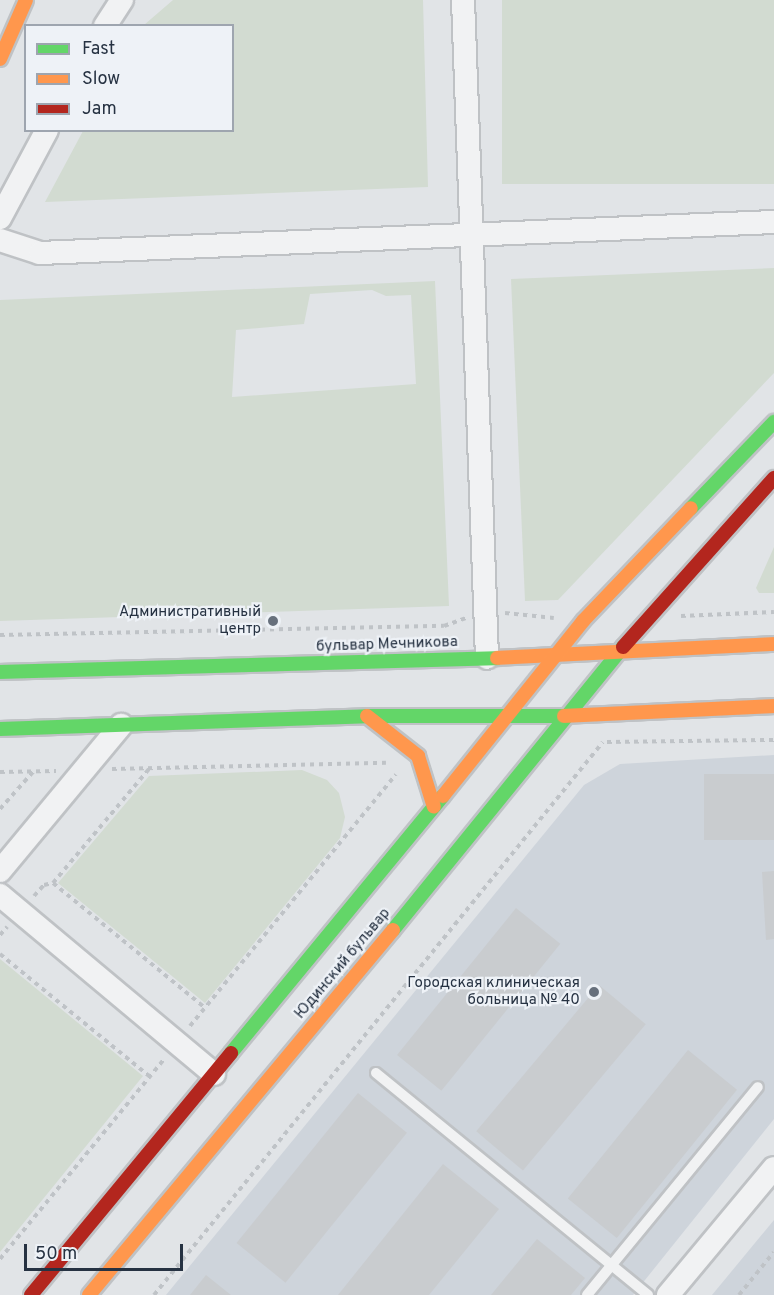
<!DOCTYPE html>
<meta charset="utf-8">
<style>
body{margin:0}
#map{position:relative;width:774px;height:1295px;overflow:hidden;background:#e1e4e7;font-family:Overpass,sans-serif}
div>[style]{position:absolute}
.built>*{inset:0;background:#ced4db}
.green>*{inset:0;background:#d2dbd1;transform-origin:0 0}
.building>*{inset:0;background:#c9cccf;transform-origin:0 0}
.path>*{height:4px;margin-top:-2px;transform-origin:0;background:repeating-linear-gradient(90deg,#bfc3c7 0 4.5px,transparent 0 9px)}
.roads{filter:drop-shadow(2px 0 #bfc2c5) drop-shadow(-2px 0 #bfc2c5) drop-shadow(0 2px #bfc2c5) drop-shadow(0 -2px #bfc2c5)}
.lane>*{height:10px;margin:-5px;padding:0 5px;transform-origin:5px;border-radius:5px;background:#f1f2f3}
.street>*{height:22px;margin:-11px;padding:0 11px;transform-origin:11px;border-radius:11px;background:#f1f2f3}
.fast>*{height:14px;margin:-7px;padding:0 7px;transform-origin:7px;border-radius:7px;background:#63d668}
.slow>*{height:14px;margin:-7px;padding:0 7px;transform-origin:7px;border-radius:7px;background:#ff974d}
.jam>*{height:14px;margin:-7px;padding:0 7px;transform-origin:7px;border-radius:7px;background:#b3261e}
.dots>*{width:16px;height:16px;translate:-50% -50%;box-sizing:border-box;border:3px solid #eef2f7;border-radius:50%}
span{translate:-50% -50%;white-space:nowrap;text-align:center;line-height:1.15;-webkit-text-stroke:4.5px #eef2f7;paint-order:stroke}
.poi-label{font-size:15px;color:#263242}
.right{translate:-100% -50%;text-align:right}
.street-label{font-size:15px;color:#263242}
.legend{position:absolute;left:24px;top:24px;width:210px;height:108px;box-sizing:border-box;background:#eef2f7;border:2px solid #9ea5af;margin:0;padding:8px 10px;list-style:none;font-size:18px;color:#263242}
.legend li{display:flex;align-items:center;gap:12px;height:30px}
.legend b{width:30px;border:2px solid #9ea5af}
.scale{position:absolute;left:24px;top:1244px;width:159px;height:27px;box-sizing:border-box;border:3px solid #263242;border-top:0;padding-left:8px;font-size:18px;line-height:21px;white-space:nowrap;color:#263242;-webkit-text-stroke:4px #eef2f7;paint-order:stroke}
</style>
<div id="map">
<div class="built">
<i style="clip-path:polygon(774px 755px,774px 1119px,633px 1295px,166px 1295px,584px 785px,620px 764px)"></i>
<i style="clip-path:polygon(774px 1220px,774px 1295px,712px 1295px)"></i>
</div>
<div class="green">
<i style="clip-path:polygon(173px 0,423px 0,428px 187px,45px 202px,83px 131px,232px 130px,232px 26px,144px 25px)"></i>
<i style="left:502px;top:0;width:272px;height:184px"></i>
<i style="clip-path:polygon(774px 268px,774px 373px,558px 600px,525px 601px,511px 279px)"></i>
<i style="clip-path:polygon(evenodd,435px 281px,449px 606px,0 621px,0 300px,435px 281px,372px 290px,386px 296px,411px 295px,416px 384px,232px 397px,236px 330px,304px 324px,310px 294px,372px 290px)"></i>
<i style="clip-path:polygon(774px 547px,774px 593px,759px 593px,756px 588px)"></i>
<i style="clip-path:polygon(302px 770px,327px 780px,339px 793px,345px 817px,340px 838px,205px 1003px,58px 883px,149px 776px)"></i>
<i style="clip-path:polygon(0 959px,143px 1076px,0 1252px)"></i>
</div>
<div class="building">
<i style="left:774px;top:774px;width:66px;height:70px;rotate:90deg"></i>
<i style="clip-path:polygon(774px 871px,774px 939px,766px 940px,762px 872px)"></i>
<i style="left:516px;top:908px;width:57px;height:189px;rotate:39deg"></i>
<i style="left:599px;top:985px;width:61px;height:191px;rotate:40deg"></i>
<i style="left:688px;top:1050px;width:63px;height:191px;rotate:39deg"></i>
<i style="left:358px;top:1093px;width:63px;height:193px;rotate:39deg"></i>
<i style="clip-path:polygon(443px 1164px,499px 1209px,429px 1295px,338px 1295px)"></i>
<i style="clip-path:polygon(537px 1239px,585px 1278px,571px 1295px,491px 1295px)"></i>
<i style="clip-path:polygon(206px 1275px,231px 1295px,190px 1295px)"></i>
</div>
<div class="path">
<i style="left:505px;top:613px;width:49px;rotate:5.8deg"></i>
<i style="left:681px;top:616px;width:93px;rotate:-2.5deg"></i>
<i style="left:0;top:635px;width:444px;rotate:-1.2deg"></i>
<i style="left:444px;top:626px;width:23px;rotate:-20deg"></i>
<i style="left:607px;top:742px;width:167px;rotate:-0.7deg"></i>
<i style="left:112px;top:769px;width:274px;rotate:-1.3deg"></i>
<i style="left:0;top:772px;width:56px;rotate:-1deg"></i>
<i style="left:0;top:809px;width:50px;rotate:-48.3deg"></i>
<i style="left:53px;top:883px;width:149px;rotate:-49.9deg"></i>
<i style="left:34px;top:896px;width:15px;rotate:-48deg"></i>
<i style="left:44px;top:885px;width:9px;rotate:-13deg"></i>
<i style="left:53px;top:883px;width:197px;rotate:39.4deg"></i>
<i style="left:0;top:935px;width:11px;rotate:-49deg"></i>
<i style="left:0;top:954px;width:193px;rotate:39.3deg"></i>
<i style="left:190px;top:1026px;width:325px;rotate:-50.7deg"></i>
<i style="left:0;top:1259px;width:260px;rotate:-50.6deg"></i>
<i style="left:154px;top:1295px;width:712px;rotate:-50.93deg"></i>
<i style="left:739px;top:1295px;width:55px;rotate:-50.9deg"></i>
</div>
<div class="roads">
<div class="lane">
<i style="left:376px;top:1073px;width:351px;rotate:39.2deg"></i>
<i style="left:587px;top:1295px;width:269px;rotate:-50.6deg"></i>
</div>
<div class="street">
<i style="left:463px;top:0;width:658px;rotate:87.91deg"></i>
<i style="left:105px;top:26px;width:31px;rotate:-57deg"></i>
<i style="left:0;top:218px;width:100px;rotate:-61.9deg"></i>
<i style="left:0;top:240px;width:42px;rotate:18deg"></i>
<i style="left:40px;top:253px;width:735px;rotate:-2.42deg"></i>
<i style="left:0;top:871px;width:190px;rotate:-50.3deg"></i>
<i style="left:0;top:895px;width:279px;rotate:39.9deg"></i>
<i style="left:668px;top:1295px;width:165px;rotate:-50.2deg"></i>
</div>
<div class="fast">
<i style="left:691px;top:508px;width:120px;rotate:-46deg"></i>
<i style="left:0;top:672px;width:497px;rotate:-1.6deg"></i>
<i style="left:0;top:729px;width:367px;rotate:-2deg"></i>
<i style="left:367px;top:716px;width:197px"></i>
<i style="left:393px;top:930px;width:365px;rotate:-50.9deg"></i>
<i style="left:231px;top:1053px;width:333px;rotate:-50.5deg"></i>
</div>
<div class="slow">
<i style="left:0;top:59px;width:64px;rotate:-66.2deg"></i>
<i style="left:497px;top:658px;width:277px;rotate:-2.9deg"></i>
<i style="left:367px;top:716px;width:65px;rotate:38.1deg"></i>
<i style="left:418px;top:756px;width:53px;rotate:72.6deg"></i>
<i style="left:564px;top:716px;width:210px;rotate:-2.7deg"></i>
<i style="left:443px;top:796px;width:224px;rotate:-51.3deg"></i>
<i style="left:583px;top:621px;width:156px;rotate:-46.3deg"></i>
<i style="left:89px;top:1295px;width:475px;rotate:-50.2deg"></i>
</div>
<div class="jam">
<i style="left:623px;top:647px;width:227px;rotate:-48.2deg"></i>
<i style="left:31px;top:1295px;width:314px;rotate:-50.4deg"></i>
</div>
</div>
<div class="dots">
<i style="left:273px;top:621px;background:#67707c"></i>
<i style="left:594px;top:992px;background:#67707c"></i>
</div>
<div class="poi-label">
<span class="right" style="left:261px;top:621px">Административный<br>центр</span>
<span class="right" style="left:580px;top:992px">Городская клиническая<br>больница № 40</span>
</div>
<div class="street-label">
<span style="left:387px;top:645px;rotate:-2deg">бульвар Мечникова</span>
<span style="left:343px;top:964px;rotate:-50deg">Юдинский бульвар</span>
</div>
<ul class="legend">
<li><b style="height:8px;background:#63d668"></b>Fast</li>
<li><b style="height:8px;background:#ff974d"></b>Slow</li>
<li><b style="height:8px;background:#b3261e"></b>Jam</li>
</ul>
<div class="scale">50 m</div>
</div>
